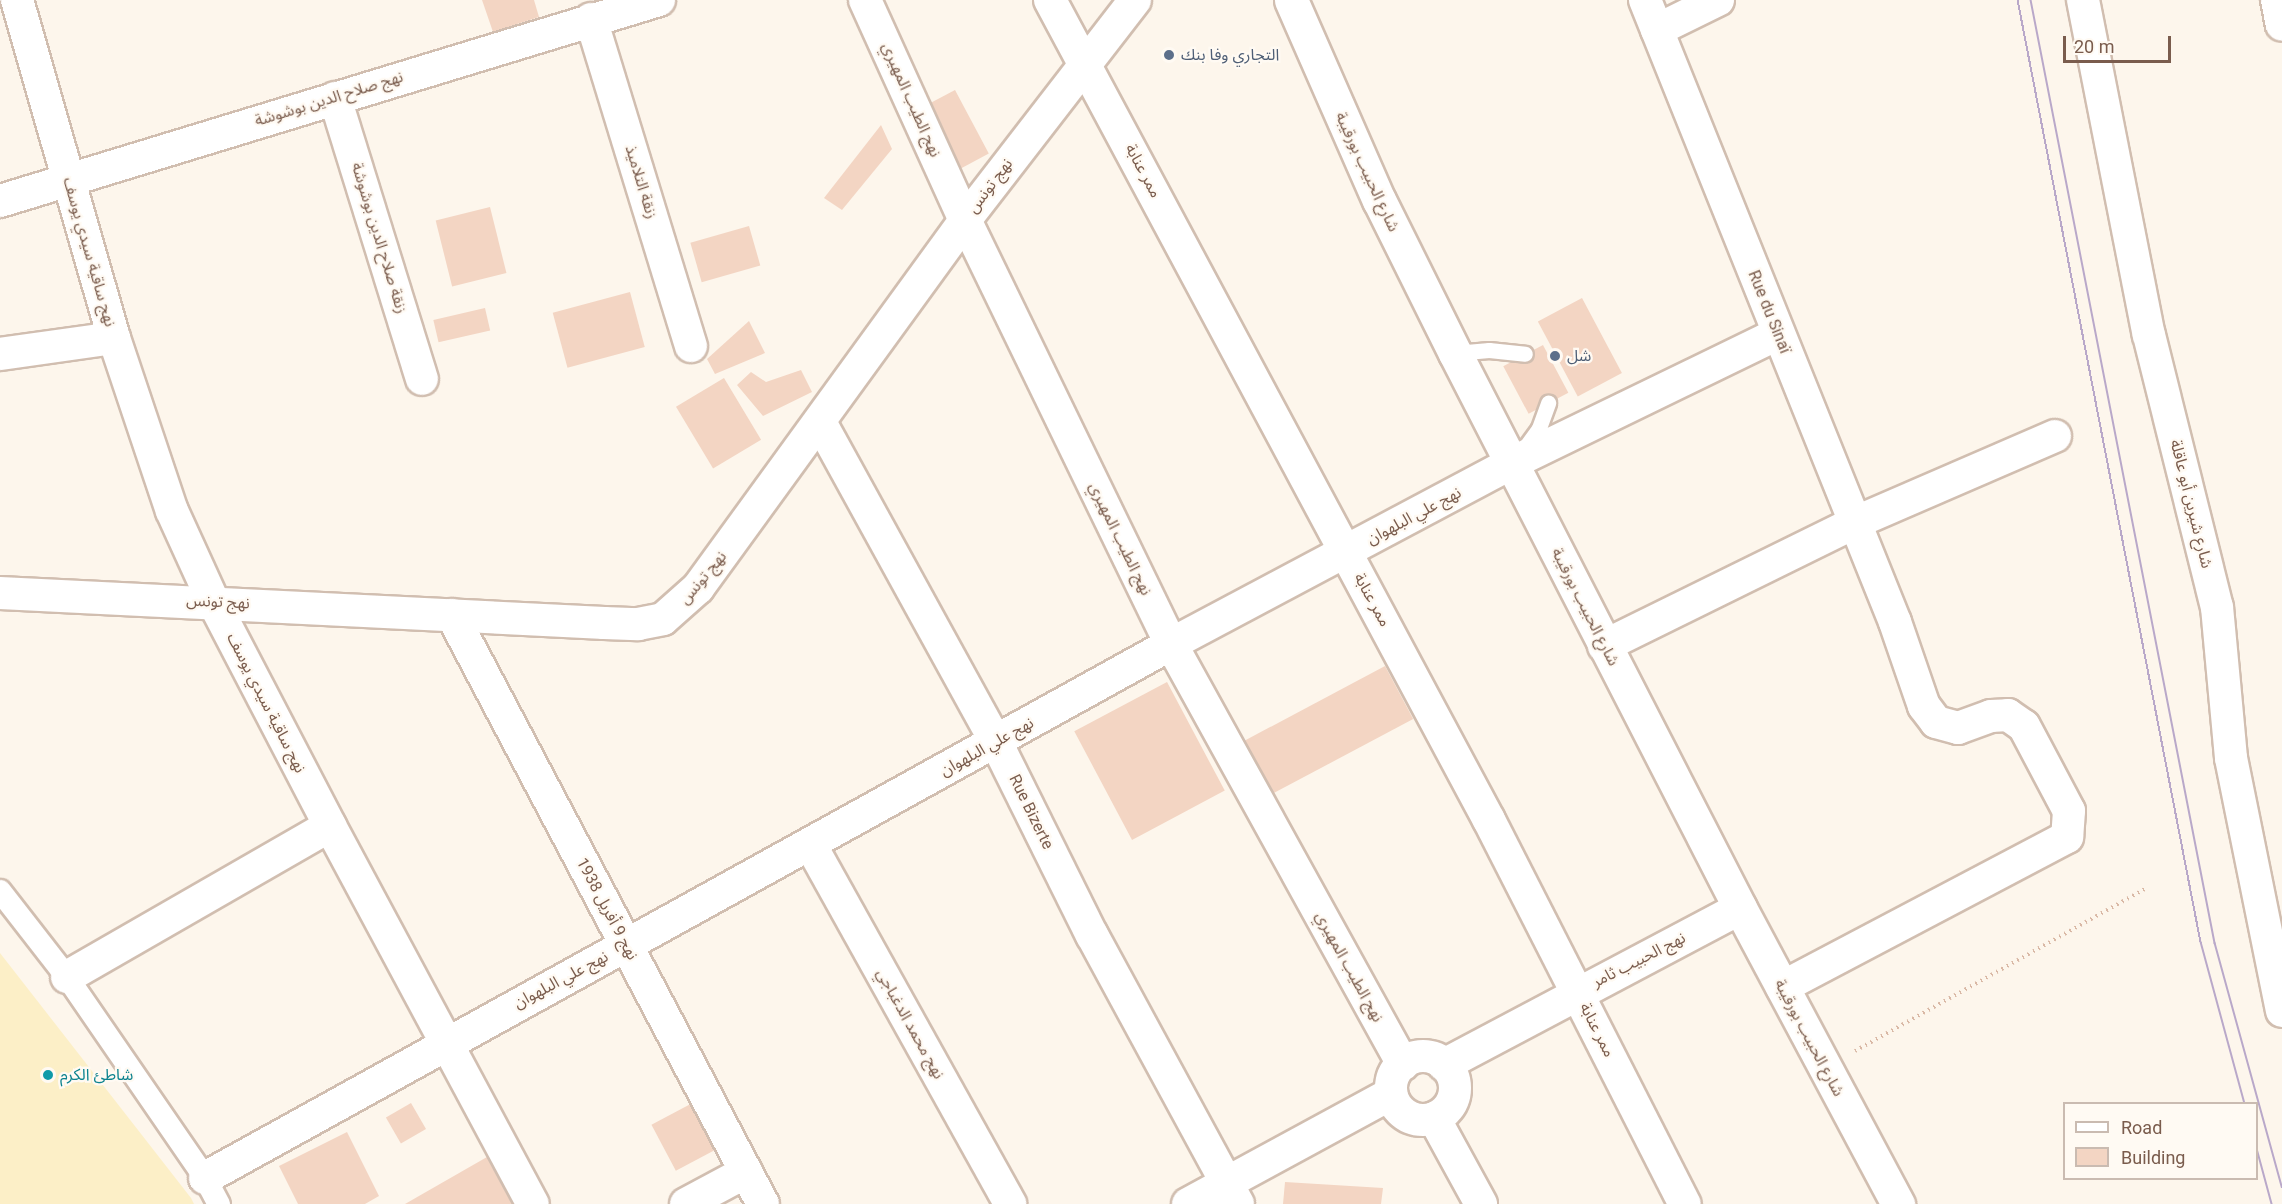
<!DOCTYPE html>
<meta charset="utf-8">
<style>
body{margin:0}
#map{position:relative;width:2282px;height:1204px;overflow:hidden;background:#fdf6ec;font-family:Roboto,"Noto Sans Arabic",sans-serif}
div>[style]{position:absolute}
.sand>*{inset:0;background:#fcefc7}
.building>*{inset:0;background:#f3d5c3;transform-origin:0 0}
.path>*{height:4px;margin-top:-2px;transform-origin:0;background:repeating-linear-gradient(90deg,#d9b8a5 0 1.5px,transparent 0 6px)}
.roads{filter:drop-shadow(2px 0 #d1beb0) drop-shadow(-2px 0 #d1beb0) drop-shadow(0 2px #d1beb0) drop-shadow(0 -2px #d1beb0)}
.service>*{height:15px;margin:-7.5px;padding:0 7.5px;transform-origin:7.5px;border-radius:7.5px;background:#fff}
.pedestrian>*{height:22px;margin:-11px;padding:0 11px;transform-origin:11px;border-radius:11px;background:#fff}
.minor>*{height:32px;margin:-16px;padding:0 16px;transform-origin:16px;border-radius:16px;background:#fff}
.minor>.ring{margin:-16px;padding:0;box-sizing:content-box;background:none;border:32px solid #fff;border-radius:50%}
.secondary>*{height:33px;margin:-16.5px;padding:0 16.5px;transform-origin:16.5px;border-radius:16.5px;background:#fff}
.tram>*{height:1.5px;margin:-0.75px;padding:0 0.75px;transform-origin:0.75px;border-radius:0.75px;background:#b9a8c9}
.dots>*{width:16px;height:16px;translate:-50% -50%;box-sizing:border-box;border:3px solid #fffaf3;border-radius:50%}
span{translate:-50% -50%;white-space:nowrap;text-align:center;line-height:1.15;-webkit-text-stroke:4.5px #fffaf3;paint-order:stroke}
.service-label{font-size:16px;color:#4e5e75}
.left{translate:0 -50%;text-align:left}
.street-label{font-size:16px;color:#7a5c4d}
.culture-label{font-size:16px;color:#0d838f}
.legend{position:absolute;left:2063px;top:1102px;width:195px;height:78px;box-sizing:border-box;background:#fffaf3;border:2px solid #cabbb1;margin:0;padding:8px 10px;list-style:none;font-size:18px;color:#7a5c4d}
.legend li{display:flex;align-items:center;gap:12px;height:30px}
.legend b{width:30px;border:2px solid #cabbb1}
.scale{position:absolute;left:2063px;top:36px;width:108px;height:27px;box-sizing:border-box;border:3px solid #7a5c4d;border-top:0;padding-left:8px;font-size:18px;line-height:21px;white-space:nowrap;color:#7a5c4d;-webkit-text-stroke:4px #fffaf3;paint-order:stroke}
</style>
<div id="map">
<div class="sand">
<i style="clip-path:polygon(0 953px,191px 1198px,194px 1204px,0 1204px)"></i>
</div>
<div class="building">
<i style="clip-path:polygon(482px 0,534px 0,539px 17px,493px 32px)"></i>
<i style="left:955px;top:90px;width:72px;height:38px;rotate:62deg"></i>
<i style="clip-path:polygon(881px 125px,892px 149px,842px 210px,824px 198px)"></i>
<i style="left:490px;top:207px;width:68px;height:56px;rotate:76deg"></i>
<i style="left:749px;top:226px;width:41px;height:61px;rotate:74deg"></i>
<i style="left:630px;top:292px;width:57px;height:80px;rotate:75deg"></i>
<i style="left:1582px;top:298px;width:85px;height:50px;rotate:62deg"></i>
<i style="left:485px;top:308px;width:23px;height:53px;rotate:77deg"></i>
<i style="clip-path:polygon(749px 321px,765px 353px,715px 374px,707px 359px)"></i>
<i style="left:1543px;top:345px;width:54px;height:45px;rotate:62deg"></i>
<i style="clip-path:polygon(801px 370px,812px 392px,763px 416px,737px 385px,751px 372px,766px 382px)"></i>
<i style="left:724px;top:378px;width:72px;height:56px;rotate:59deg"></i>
<i style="left:1385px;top:666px;width:60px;height:164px;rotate:62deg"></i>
<i style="left:1167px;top:682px;width:123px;height:105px;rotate:62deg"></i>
<i style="left:700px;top:1099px;width:52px;height:55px;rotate:62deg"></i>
<i style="left:411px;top:1103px;width:30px;height:29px;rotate:60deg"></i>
<i style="clip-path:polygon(347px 1132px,379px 1196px,365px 1204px,298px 1204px,279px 1166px)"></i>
<i style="clip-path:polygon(494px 1153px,522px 1204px,405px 1204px)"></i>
<i style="clip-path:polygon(1285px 1182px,1383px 1188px,1381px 1204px,1283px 1204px)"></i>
</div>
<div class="path">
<i style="left:1855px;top:1051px;width:332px;rotate:-29.2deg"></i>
</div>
<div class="roads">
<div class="service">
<i style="left:1455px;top:353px;width:34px;rotate:-5deg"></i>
<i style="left:1489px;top:350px;width:36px;rotate:6deg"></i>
<i style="left:1524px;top:449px;width:26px;rotate:-54deg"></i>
<i style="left:1539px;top:428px;width:27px;rotate:-70deg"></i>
</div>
<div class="pedestrian">
<i style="left:0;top:891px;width:109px;rotate:52.1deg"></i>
<i style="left:67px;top:977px;width:244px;rotate:55.5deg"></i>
<i style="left:205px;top:1178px;width:30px;rotate:62deg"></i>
</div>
<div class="minor">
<i style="left:17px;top:0;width:352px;rotate:74deg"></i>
<i style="left:114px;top:338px;width:182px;rotate:71.5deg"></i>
<i style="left:172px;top:511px;width:99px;rotate:65.5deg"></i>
<i style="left:213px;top:601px;width:254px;rotate:62.5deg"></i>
<i style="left:330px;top:826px;width:429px;rotate:61.8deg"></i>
<i style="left:865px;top:0;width:242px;rotate:65.6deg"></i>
<i style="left:965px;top:220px;width:471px;rotate:64.1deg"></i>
<i style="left:1171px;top:644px;width:480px;rotate:61.1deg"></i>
<i style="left:1050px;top:0;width:930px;rotate:61.84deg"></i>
<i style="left:1489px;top:820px;width:431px;rotate:63deg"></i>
<i style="left:1645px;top:0;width:670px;rotate:68.1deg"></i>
<i style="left:1895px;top:622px;width:89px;rotate:71deg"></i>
<i style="left:1924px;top:706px;width:20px;rotate:53deg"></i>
<i style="left:1936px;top:722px;width:23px;rotate:15deg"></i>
<i style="left:1958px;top:728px;width:35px;rotate:-20deg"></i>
<i style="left:1991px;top:716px;width:17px;rotate:-3deg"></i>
<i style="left:2008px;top:715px;width:19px;rotate:35deg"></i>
<i style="left:2024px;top:726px;width:96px;rotate:62.1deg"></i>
<i style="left:2069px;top:811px;width:26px;rotate:94deg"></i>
<i style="left:2067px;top:837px;width:322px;rotate:152.2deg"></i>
<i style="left:2083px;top:0;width:341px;rotate:78.9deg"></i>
<i style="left:2149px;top:335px;width:280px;rotate:76deg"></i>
<i style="left:2217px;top:607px;width:152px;rotate:84.7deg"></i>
<i style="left:2231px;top:758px;width:258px;rotate:78.6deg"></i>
<i style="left:2277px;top:0;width:25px;rotate:79deg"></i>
<i style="left:591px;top:19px;width:342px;rotate:73deg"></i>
<i style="left:1657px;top:30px;width:68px;rotate:-26.2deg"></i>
<i style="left:335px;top:98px;width:294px;rotate:72.8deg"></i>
<i style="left:0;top:201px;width:689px;rotate:-16.96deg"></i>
<i style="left:0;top:354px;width:115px;rotate:-8deg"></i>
<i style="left:820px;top:422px;width:365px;rotate:61.2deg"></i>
<i style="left:996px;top:742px;width:216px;rotate:63.6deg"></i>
<i style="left:1092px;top:935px;width:306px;rotate:61.5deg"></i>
<i style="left:0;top:593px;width:605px;rotate:2.84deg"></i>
<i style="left:604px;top:623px;width:34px;rotate:2deg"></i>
<i style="left:638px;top:624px;width:25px;rotate:-11deg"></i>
<i style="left:663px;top:619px;width:47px;rotate:-41.5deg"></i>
<i style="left:698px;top:588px;width:455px;rotate:-54deg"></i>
<i style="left:965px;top:220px;width:278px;rotate:-52.3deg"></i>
<i style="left:452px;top:615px;width:666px;rotate:62.17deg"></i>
<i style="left:1604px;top:646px;width:279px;rotate:-26.2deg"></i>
<i style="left:1854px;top:523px;width:219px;rotate:-23.4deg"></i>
<i style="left:810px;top:844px;width:412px;rotate:60.9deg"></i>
<i style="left:67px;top:977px;width:303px;rotate:-29.9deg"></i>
<i class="ring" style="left:1391px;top:1056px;width:32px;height:32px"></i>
<i style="left:1444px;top:1065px;width:335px;rotate:-27.9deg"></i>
<i style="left:1434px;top:1118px;width:98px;rotate:61.3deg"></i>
<i style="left:205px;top:1178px;width:1104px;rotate:-28.93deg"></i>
<i style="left:1171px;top:644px;width:386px;rotate:-28deg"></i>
<i style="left:1512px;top:463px;width:296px;rotate:-25.9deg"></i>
<i style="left:686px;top:1204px;width:68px;rotate:-28.1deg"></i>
<i style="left:1188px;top:1204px;width:231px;rotate:-28.5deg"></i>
</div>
<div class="secondary">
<i style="left:1291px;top:0;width:219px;rotate:66.3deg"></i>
<i style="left:1379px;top:200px;width:171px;rotate:63.6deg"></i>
<i style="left:1455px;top:353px;width:624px;rotate:62.82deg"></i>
<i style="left:1740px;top:908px;width:336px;rotate:61.9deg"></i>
</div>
</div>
<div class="tram">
<i style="left:2018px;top:0;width:960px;rotate:79.01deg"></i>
<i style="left:2201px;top:942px;width:168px;rotate:74.8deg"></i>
<i style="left:2031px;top:0;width:961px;rotate:78.96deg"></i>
<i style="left:2215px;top:943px;width:253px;rotate:74.6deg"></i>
<i style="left:2256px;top:1145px;width:61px;rotate:74.8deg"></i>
</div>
<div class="dots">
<i style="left:1169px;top:55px;background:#5c6f8a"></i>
<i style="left:1555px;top:356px;background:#5c6f8a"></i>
<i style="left:48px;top:1075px;background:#0f9aa8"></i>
</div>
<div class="service-label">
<span class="left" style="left:1181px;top:55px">التجاري وفا بنك</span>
<span class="left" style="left:1567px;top:356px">شل</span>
</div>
<div class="street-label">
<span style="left:329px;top:99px;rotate:-17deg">نهج صلاح الدين بوشوشة</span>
<span style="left:911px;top:100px;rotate:66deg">نهج الطيب المهيري</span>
<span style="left:1143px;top:171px;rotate:62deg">ممر عنابة</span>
<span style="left:1367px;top:172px;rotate:65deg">شارع الحبيب بورقيبة</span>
<span style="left:641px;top:182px;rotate:73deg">زنقة التلاميذ</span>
<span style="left:990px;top:186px;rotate:-53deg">نهج تونس</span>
<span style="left:379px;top:238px;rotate:73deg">زنقة صلاح الدين بوشوشة</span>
<span style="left:89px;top:252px;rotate:74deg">نهج ساقية سيدي يوسف</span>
<span style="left:1769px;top:312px;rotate:68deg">Rue du Sinaï</span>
<span style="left:2191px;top:504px;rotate:76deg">شارع شيرين أبو عاقلة</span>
<span style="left:1414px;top:516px;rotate:-28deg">نهج علي البلهوان</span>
<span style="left:1120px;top:539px;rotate:64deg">نهج الطيب المهيري</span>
<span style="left:703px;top:578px;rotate:-50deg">نهج تونس</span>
<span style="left:1372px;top:600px;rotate:61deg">ممر عنابة</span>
<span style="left:218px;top:602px;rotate:3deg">نهج تونس</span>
<span style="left:1585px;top:607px;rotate:63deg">شارع الحبيب بورقيبة</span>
<span style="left:266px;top:703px;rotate:63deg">نهج ساقية سيدي يوسف</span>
<span style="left:987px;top:747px;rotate:-29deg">نهج علي البلهوان</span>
<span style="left:1031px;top:812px;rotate:64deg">Rue Bizerte</span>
<span style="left:607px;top:909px;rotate:62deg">نهج 9 أفريل 1938</span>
<span style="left:1639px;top:960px;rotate:-27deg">نهج الحبيب ثامر</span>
<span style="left:1349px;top:967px;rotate:61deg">نهج الطيب المهيري</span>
<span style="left:561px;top:980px;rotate:-28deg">نهج علي البلهوان</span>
<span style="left:910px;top:1024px;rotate:61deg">نهج محمد الدغباجي</span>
<span style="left:1597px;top:1030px;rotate:63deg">ممر عنابة</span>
<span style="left:1809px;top:1038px;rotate:62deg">شارع الحبيب بورقيبة</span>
</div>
<div class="culture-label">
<span class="left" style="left:60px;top:1075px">شاطئ الکرم</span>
</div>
<ul class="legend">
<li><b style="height:8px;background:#fff"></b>Road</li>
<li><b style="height:16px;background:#f3d5c3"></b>Building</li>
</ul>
<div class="scale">20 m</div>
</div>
